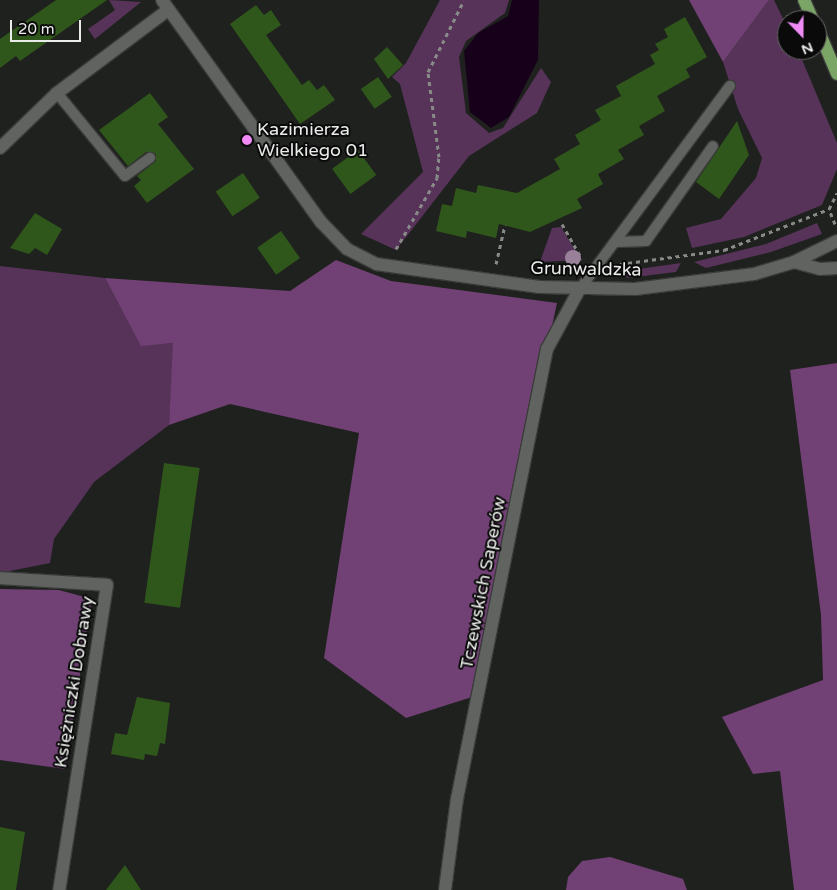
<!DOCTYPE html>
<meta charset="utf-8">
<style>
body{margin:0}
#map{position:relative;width:837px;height:890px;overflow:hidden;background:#1f211e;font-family:"Varela Round",sans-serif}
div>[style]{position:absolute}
.green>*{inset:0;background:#573359}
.forest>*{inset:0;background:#714074}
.water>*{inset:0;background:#17001a}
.building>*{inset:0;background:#30571b;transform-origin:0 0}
.path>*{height:3px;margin-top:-1.5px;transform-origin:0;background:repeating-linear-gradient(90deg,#898b89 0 4px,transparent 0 8px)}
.roads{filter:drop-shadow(1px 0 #3a3c3a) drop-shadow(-1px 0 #3a3c3a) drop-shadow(0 1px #3a3c3a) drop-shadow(0 -1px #3a3c3a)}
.lane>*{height:10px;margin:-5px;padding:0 5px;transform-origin:5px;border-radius:5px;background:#616360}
.street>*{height:12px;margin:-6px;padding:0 6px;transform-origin:6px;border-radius:6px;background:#616360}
.primary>*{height:12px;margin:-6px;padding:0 6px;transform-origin:6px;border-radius:6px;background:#7ba567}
.trees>*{width:16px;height:16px;margin:-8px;border-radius:50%;background:#998199}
.dots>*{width:14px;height:14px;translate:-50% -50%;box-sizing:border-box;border:2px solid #090a09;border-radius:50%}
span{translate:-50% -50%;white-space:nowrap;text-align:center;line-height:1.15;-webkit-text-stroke:4px #090a09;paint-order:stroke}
.poi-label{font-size:18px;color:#eaecea}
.left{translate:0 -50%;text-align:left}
.street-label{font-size:18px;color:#eaecea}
.north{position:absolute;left:777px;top:10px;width:50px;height:50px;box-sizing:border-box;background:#090a09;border:1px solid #636463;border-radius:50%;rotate:158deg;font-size:14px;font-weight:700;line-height:20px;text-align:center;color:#eaecea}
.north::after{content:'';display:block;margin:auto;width:18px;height:22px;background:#f08bf6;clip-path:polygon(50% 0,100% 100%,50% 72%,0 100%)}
.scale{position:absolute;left:10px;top:20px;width:71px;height:22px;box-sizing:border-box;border:2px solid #eaecea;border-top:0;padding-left:6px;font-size:15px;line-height:18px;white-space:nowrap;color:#eaecea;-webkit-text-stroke:4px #090a09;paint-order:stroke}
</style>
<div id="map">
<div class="green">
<i style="clip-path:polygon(109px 0,141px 2px,95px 39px,88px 29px,115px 10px)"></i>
<i style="clip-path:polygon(440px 0,509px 0,505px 13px,466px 41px,459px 57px,466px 113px,489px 133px,503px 128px,541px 68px,551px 82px,537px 113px,469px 156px,396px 250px,361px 234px,423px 172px,400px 84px,392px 77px,406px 63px)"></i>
<i style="clip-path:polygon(769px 0,774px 0,787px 27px,787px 50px,798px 50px,837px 143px,837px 169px,822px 205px,744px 237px,692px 248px,686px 228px,721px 219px,756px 178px,762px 158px,738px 109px,723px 62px)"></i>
<i style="clip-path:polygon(817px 223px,822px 234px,771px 252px,706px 268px,694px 262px,766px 244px)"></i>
<i style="clip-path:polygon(561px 227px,581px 260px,540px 262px,552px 228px)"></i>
<i style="clip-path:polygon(681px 263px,676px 272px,628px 278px,617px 272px)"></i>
<i style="clip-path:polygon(0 266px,105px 278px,141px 345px,174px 343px,169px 425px,94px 482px,54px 539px,50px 563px,0 573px)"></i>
</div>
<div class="forest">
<i style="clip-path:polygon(689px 0,769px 0,723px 62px)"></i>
<i style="clip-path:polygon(336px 260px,391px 281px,557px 303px,472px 697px,406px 718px,324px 658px,359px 433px,230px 404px,169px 425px,173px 343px,141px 346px,105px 278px,290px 291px)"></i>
<i style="clip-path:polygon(837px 363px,837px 890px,794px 890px,780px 771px,753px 774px,722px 717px,823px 680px,821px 615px,790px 370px)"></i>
<i style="clip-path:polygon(0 589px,59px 590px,92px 599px,65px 769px,0 760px)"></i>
<i style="clip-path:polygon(610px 857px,683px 879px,687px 890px,566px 890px,568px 877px,582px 861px)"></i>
</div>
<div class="water">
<i style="clip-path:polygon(512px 0,539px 0,538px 60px,509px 117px,491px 128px,470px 112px,464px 51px,478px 33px,508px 16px)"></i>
</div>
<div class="building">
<i style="clip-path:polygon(56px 0,107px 0,20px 61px,16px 56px,0 68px,0 39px)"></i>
<i style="clip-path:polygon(256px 5px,264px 15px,271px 10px,281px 25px,266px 35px,302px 85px,309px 80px,317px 90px,324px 85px,335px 100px,300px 124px,230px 24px)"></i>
<i style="clip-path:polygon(685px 17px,707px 57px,686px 69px,690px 77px,657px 96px,665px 111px,639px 126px,644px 135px,618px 150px,624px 159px,598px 174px,603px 184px,577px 199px,582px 208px,530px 232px,499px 224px,496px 238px,467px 231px,466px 238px,436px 231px,442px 204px,452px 206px,456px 188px,476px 193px,478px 185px,517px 193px,560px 169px,554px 159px,580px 144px,575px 135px,601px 120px,595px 110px,621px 96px,616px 86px,655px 64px,650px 55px,659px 50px,655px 44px,668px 37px,664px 29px)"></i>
<i style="clip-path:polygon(387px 47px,403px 65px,388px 79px,374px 59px)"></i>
<i style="left:378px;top:77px;width:24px;height:21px;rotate:55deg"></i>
<i style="clip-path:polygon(150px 93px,168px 117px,158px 124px,194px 169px,147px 203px,134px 186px,141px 180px,137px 176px,156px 161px,156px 154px,146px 152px,128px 166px,99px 130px)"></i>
<i style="clip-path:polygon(737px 121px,749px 155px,719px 199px,696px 182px)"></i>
<i style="left:358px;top:150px;width:31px;height:32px;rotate:54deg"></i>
<i style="left:243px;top:173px;width:30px;height:33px;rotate:56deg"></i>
<i style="clip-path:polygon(35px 213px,62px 229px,47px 255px,35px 248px,29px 254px,10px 248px)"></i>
<i style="left:281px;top:231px;width:33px;height:29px;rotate:55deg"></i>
<i style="left:164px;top:463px;width:36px;height:141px;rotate:8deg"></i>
<i style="clip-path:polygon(137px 697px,170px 703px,165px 744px,160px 743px,157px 756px,145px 754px,144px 760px,111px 754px,115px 733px,127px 735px)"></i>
<i style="clip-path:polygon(0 827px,25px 832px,16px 890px,0 890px)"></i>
<i style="clip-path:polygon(125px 865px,141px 890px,106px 890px)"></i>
</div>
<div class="path">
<i style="left:562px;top:224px;width:40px;rotate:60.3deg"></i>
<i style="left:835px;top:224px;width:16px;rotate:-112deg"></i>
<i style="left:829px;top:209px;width:18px;rotate:-63deg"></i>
<i style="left:396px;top:249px;width:82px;rotate:-60deg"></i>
<i style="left:437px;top:178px;width:21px;rotate:-85deg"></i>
<i style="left:439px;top:157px;width:86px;rotate:-97.4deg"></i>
<i style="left:428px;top:72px;width:80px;rotate:-63.4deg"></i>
<i style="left:496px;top:264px;width:40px;rotate:-77deg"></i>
<i style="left:620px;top:264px;width:105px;rotate:-7.7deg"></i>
<i style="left:724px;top:250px;width:113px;rotate:-21.3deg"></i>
</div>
<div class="roads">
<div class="lane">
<i style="left:57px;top:93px;width:107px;rotate:50.7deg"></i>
<i style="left:125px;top:176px;width:31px;rotate:-36deg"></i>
<i style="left:616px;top:242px;width:30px;rotate:-2deg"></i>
<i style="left:646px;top:241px;width:116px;rotate:-54.8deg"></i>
<i style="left:579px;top:290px;width:254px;rotate:-53.5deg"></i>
</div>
<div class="street">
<i style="left:162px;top:0;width:273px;rotate:54.4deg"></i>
<i style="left:321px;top:222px;width:37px;rotate:46deg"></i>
<i style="left:347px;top:249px;width:33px;rotate:27deg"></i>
<i style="left:376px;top:264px;width:165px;rotate:8deg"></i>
<i style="left:539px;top:287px;width:96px;rotate:1.2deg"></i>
<i style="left:635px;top:289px;width:120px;rotate:-7.2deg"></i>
<i style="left:754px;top:274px;width:42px;rotate:-16.7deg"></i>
<i style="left:794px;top:262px;width:48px;rotate:-26deg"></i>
<i style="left:0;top:148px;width:79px;rotate:-44deg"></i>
<i style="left:57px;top:93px;width:139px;rotate:-36.8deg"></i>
<i style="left:794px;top:262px;width:27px;rotate:15deg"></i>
<i style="left:820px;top:269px;width:17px;rotate:-3deg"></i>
<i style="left:0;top:578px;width:107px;rotate:3.7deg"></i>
<i style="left:107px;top:585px;width:309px;rotate:98.9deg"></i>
<i style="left:445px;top:890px;width:92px;rotate:-82.5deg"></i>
<i style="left:457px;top:799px;width:459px;rotate:-78.7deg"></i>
<i style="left:547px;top:349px;width:67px;rotate:-61.5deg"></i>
</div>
<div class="primary">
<i style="left:804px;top:0;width:22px;rotate:66deg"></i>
<i style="left:817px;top:27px;width:51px;rotate:66.9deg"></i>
</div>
</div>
<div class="trees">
<i style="left:573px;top:258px"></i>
</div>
<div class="dots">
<i style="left:247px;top:140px;background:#f08bf6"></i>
</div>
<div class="poi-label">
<span class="left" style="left:257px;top:140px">Kazimierza<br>Wielkiego 01</span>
</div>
<div class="street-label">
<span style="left:586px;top:269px;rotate:1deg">Grunwaldzka</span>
<span style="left:483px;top:583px;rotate:-79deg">Tczewskich Saperów</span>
<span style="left:74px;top:682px;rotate:-81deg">Księżniczki Dobrawy</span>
</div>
<div class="north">N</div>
<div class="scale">20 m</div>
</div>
